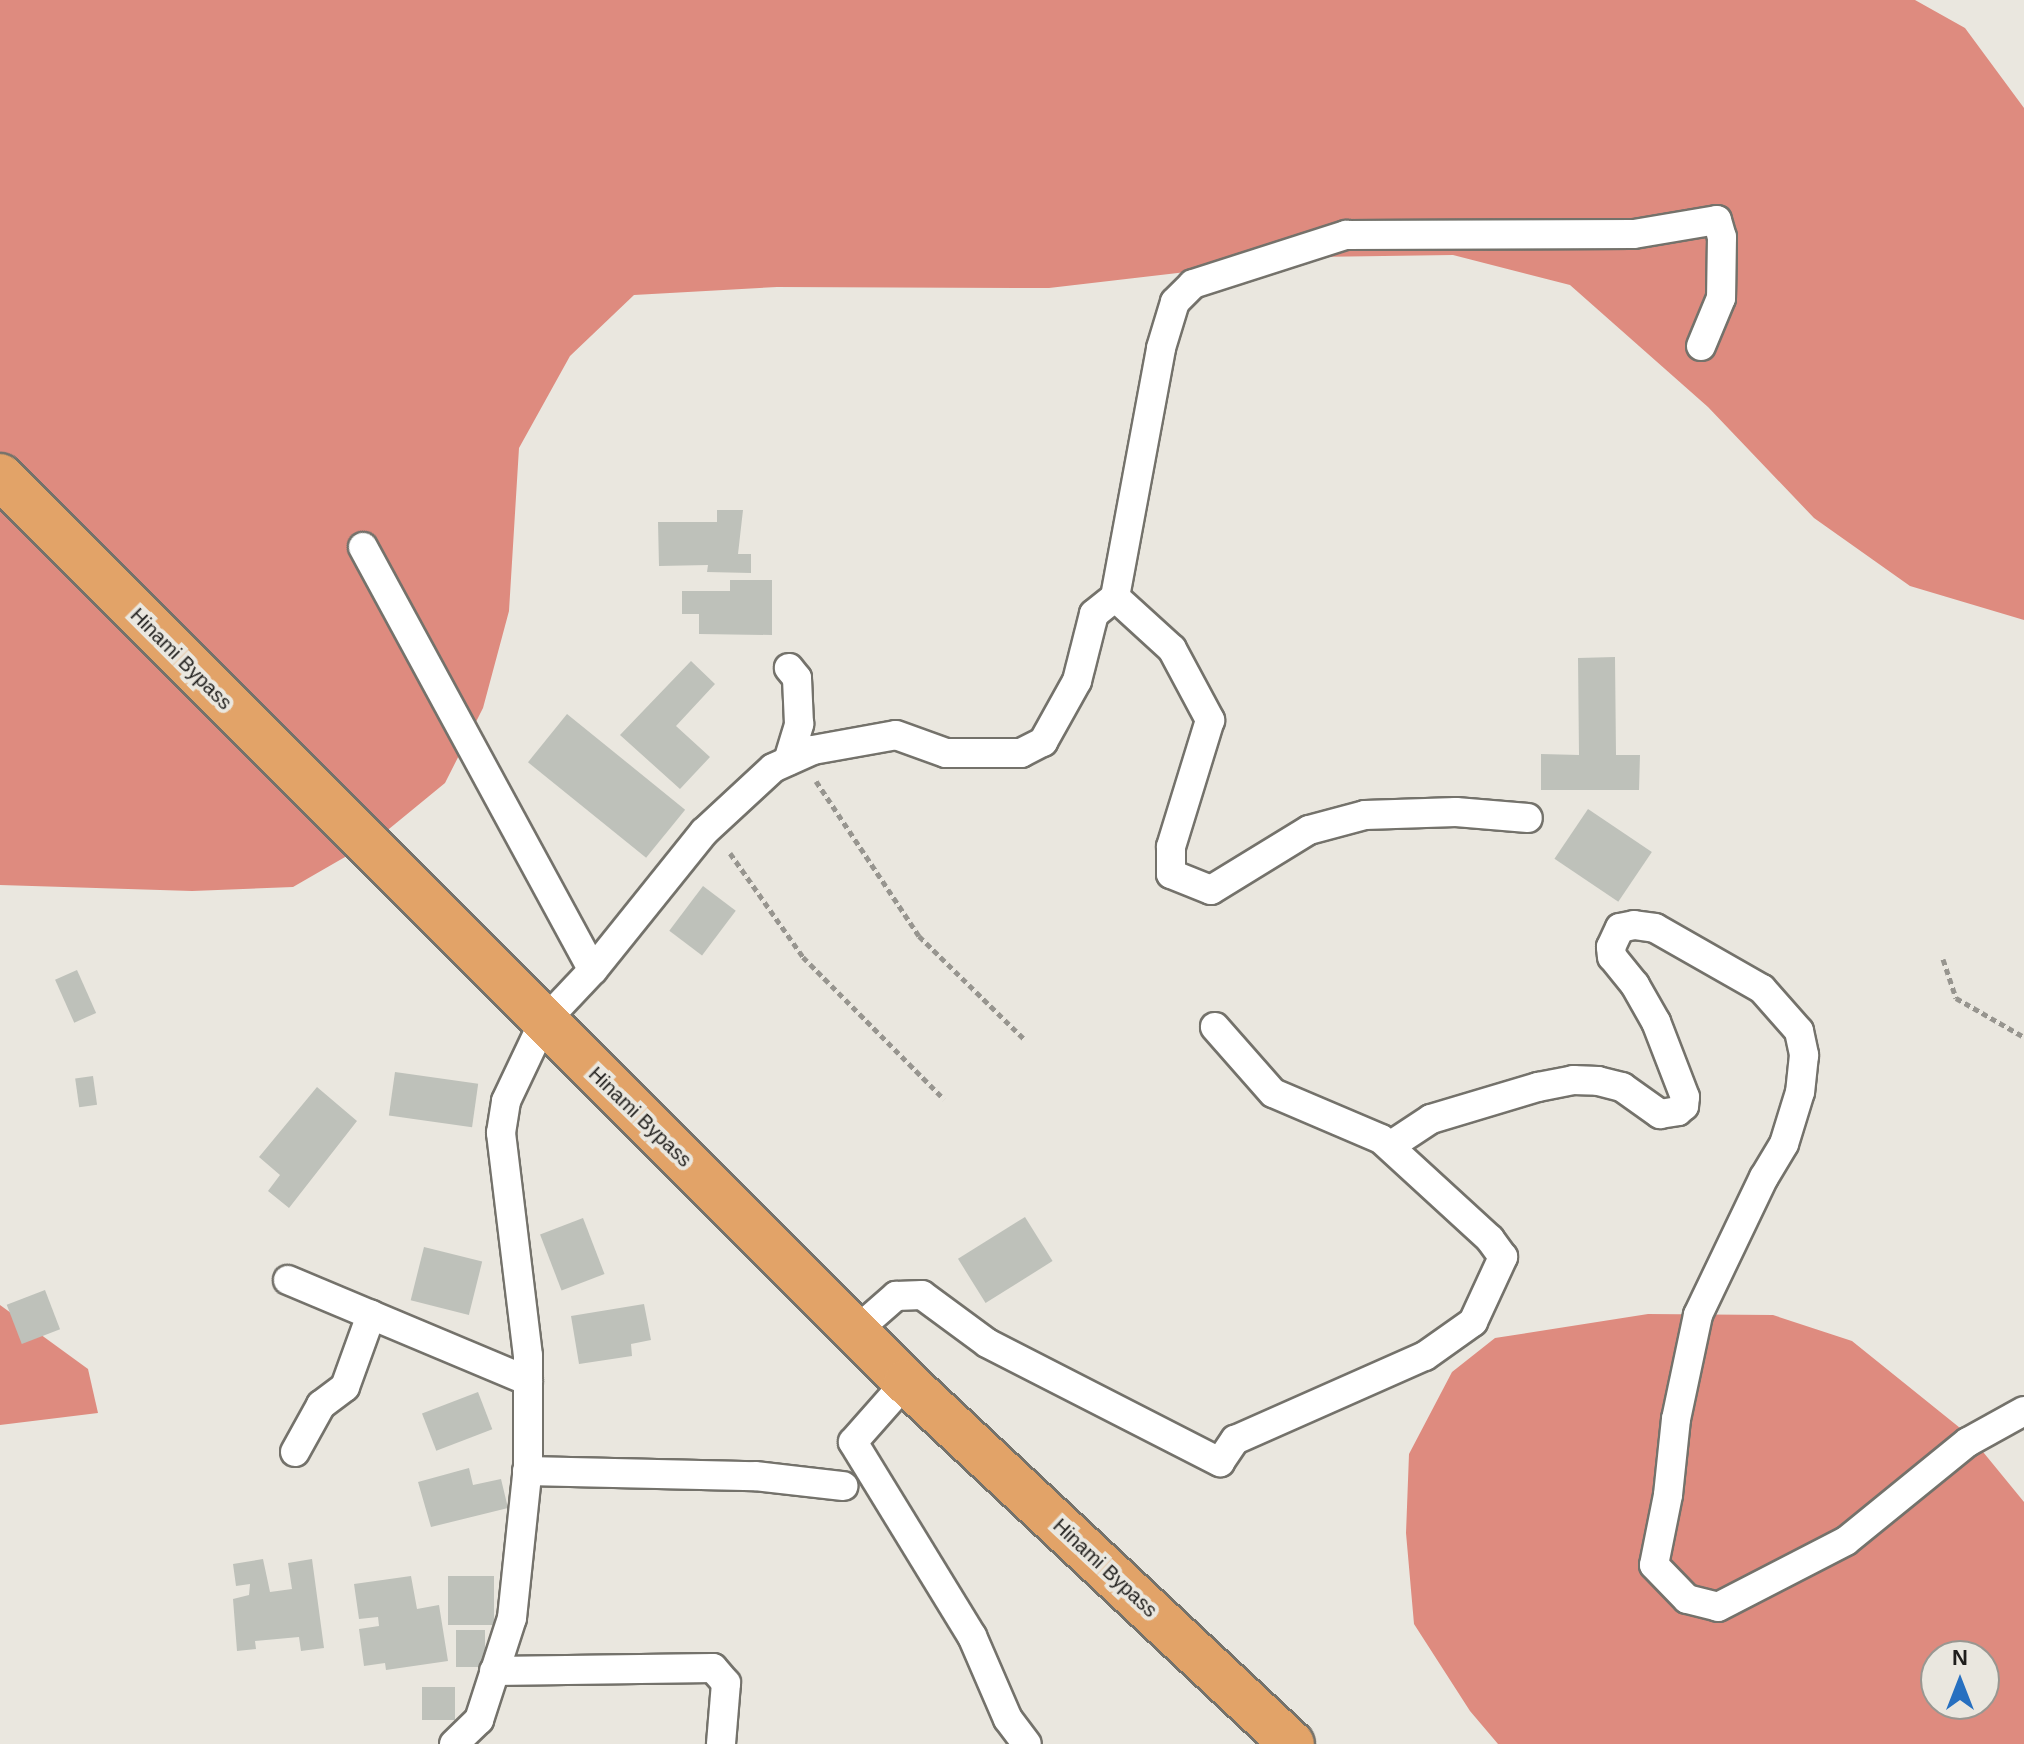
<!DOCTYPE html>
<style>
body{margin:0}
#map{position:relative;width:2024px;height:1744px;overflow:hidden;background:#eae7df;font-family:Helvetica,sans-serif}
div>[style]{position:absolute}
.forest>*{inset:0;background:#de8b7f}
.building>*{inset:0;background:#bec1ba;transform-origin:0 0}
.path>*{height:5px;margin-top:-2.5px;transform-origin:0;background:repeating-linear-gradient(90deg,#97958f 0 6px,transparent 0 10px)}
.roads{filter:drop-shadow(2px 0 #74726b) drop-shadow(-2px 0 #74726b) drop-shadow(0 2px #74726b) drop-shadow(0 -2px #74726b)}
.minor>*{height:28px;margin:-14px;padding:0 14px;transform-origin:14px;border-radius:14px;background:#fff}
.trunk>*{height:44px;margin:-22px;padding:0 22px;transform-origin:22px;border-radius:22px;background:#e2a368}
span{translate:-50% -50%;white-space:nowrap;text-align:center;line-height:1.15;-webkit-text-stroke:8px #eae7df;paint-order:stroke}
.street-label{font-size:20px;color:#1f1e1c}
.north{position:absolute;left:1920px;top:1640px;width:80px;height:80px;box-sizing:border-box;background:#eae7df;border:2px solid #999791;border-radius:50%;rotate:0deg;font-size:22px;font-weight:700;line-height:32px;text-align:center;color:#1f1e1c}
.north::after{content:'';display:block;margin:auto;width:28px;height:36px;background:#2770c0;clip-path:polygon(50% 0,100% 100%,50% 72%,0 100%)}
</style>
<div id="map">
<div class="forest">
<i style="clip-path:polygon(0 0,1915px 0,1965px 28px,2024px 108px,2024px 620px,1910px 586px,1814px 518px,1708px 407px,1570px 285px,1453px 255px,1314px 257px,1049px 288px,777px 287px,634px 295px,570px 356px,519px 448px,509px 611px,483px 708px,445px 783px,378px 838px,293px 887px,192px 891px,0 885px)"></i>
<i style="clip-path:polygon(0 1305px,88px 1369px,98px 1413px,0 1425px)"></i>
<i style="clip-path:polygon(evenodd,1648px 1314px,1773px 1315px,1852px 1341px,1970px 1436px,2024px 1502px,2024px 1744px,1498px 1744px,1470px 1711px,1414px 1624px,1406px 1533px,1409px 1454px,1452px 1372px,1495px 1338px,1648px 1314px,1936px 1656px,1984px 1656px,1984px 1704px,1936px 1704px,1936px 1656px)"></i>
</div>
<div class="building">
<i style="clip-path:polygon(717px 510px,743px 510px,738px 554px,751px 554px,751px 573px,707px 572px,708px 565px,659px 566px,658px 522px,717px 522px)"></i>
<i style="clip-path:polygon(730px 580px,772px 580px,772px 635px,699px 634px,699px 614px,682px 614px,682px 591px,730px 591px)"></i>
<i style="clip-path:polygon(1615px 657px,1616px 755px,1640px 755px,1639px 790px,1541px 790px,1541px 754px,1579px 755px,1578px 658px)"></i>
<i style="clip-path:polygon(691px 661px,715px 684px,676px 726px,710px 757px,680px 789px,620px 735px)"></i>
<i style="left:567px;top:714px;width:152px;height:62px;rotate:39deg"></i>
<i style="left:1588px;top:809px;width:77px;height:60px;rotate:34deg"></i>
<i style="left:703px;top:886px;width:41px;height:56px;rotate:37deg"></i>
<i style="left:77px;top:970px;width:47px;height:24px;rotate:66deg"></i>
<i style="left:395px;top:1072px;width:84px;height:44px;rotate:8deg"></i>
<i style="left:93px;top:1076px;width:29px;height:18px;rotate:82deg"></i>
<i style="clip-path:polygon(317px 1087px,357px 1121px,289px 1208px,268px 1191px,280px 1175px,259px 1157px)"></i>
<i style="left:1025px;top:1217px;width:52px;height:79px;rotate:58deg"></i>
<i style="left:583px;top:1218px;width:60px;height:46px;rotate:69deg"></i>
<i style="left:424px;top:1247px;width:60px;height:55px;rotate:14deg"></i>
<i style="left:45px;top:1290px;width:42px;height:41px;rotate:69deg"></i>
<i style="clip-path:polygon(644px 1304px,651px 1340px,631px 1344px,632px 1356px,579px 1364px,571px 1316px)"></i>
<i style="left:478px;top:1392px;width:40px;height:60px;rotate:69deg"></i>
<i style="clip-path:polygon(469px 1468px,473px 1485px,501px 1479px,508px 1508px,431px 1527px,418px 1482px)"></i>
<i style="clip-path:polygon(263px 1559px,270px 1592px,292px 1589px,288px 1563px,312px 1559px,324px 1648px,301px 1651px,299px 1637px,255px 1641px,256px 1649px,237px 1651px,233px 1599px,249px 1595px,250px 1584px,236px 1586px,233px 1564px)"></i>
<i style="clip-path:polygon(411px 1576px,417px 1609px,439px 1605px,448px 1661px,386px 1670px,385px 1663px,364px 1666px,359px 1629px,379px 1626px,378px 1617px,359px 1619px,354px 1584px)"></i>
<i style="left:448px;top:1576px;width:46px;height:49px"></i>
<i style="left:456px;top:1630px;width:29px;height:37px"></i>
<i style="left:455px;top:1687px;width:33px;height:33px;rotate:90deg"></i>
</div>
<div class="path">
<i style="left:816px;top:781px;width:186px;rotate:56.4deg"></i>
<i style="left:919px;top:936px;width:146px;rotate:44.4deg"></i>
<i style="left:730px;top:853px;width:127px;rotate:54.9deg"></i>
<i style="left:803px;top:957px;width:200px;rotate:45.2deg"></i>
<i style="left:1943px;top:959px;width:41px;rotate:71.6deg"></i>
<i style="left:1956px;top:998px;width:78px;rotate:29.8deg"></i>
</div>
<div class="roads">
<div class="minor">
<i style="left:363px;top:547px;width:481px;rotate:61.5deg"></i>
<i style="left:1115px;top:597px;width:253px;rotate:-79.5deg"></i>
<i style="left:1161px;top:348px;width:48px;rotate:-73.1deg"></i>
<i style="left:1175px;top:302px;width:25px;rotate:-45deg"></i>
<i style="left:1193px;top:284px;width:161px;rotate:-17.8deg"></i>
<i style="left:1346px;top:235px;width:288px;rotate:-0.2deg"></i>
<i style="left:1634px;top:234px;width:84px;rotate:-9.6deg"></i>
<i style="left:1717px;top:220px;width:18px;rotate:74deg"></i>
<i style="left:1722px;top:237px;width:61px;rotate:90.9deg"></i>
<i style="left:1721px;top:298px;width:52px;rotate:112.6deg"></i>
<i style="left:788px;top:761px;width:39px;rotate:-73deg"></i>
<i style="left:799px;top:724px;width:46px;rotate:-92.5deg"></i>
<i style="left:797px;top:678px;width:13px;rotate:-129deg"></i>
<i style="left:1390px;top:1146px;width:49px;rotate:-33.4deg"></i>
<i style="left:1431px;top:1119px;width:112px;rotate:-16.7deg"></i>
<i style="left:1538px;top:1087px;width:36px;rotate:-11deg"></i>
<i style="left:1573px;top:1080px;width:25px;rotate:2deg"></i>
<i style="left:1598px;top:1081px;width:25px;rotate:14deg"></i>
<i style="left:1622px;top:1087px;width:47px;rotate:35.4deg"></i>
<i style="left:1660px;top:1114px;width:18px;rotate:-9deg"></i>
<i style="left:1678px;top:1111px;width:8px;rotate:-40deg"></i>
<i style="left:1684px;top:1106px;width:9px;rotate:-84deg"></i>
<i style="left:1685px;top:1097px;width:80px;rotate:-111.1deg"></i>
<i style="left:1656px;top:1022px;width:43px;rotate:-119.6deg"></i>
<i style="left:1635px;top:985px;width:36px;rotate:-129deg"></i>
<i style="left:1612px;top:957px;width:10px;rotate:-96deg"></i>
<i style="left:1611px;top:947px;width:21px;rotate:-65deg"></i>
<i style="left:1620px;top:928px;width:14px;rotate:-12deg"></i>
<i style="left:1634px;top:925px;width:21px;rotate:8deg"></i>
<i style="left:1655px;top:928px;width:123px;rotate:29.7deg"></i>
<i style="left:1762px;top:989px;width:56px;rotate:48.6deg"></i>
<i style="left:1799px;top:1031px;width:25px;rotate:78deg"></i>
<i style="left:1804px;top:1055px;width:37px;rotate:96deg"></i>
<i style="left:1800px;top:1092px;width:54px;rotate:107.1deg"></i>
<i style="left:1784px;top:1144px;width:39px;rotate:121deg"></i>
<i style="left:1764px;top:1177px;width:153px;rotate:115.6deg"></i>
<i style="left:1698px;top:1315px;width:106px;rotate:101.9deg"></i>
<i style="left:1676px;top:1419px;width:76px;rotate:96deg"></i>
<i style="left:1668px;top:1495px;width:71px;rotate:101.3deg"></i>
<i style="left:1654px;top:1565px;width:47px;rotate:45.9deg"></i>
<i style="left:1687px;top:1599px;width:32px;rotate:14deg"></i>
<i style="left:1718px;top:1607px;width:144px;rotate:-27.3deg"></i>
<i style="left:1846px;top:1541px;width:157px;rotate:-39.1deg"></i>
<i style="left:1968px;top:1442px;width:64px;rotate:-29deg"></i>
<i style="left:288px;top:1280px;width:260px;rotate:22.8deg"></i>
<i style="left:857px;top:1330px;width:52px;rotate:-41.1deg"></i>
<i style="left:896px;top:1296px;width:26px;rotate:-2deg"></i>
<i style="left:922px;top:1295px;width:81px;rotate:36.4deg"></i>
<i style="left:987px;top:1343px;width:262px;rotate:27.1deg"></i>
<i style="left:1220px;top:1462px;width:27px;rotate:-56deg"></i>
<i style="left:1235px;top:1440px;width:208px;rotate:-23.9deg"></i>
<i style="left:1425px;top:1356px;width:59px;rotate:-35.3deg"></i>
<i style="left:1473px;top:1322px;width:72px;rotate:-65.2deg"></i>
<i style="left:1503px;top:1257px;width:22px;rotate:-126deg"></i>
<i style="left:1490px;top:1239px;width:148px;rotate:-137.5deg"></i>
<i style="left:1381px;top:1139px;width:117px;rotate:-156.9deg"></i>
<i style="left:1273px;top:1093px;width:88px;rotate:-131.3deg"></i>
<i style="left:906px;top:1382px;width:80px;rotate:131.5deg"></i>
<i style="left:853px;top:1442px;width:228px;rotate:58.5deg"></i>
<i style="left:972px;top:1636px;width:90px;rotate:66.6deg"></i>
<i style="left:1008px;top:1719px;width:31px;rotate:53deg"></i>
<i style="left:295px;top:1452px;width:54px;rotate:-61deg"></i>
<i style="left:321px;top:1405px;width:30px;rotate:-37deg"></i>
<i style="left:345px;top:1387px;width:77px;rotate:-70.1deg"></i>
<i style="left:527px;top:1471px;width:228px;rotate:1.3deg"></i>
<i style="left:755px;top:1476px;width:89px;rotate:6.5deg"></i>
<i style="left:494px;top:1671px;width:219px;rotate:-0.8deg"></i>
<i style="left:713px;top:1668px;width:20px;rotate:49deg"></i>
<i style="left:726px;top:1683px;width:61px;rotate:94.7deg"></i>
<i style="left:454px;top:1744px;width:35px;rotate:-44deg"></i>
<i style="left:479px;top:1720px;width:107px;rotate:-72.1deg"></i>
<i style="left:512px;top:1618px;width:154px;rotate:-84deg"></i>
<i style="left:528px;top:1465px;width:109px;rotate:-90deg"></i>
<i style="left:528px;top:1356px;width:225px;rotate:-96.9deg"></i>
<i style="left:501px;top:1133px;width:32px;rotate:-81deg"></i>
<i style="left:506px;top:1101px;width:86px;rotate:-64.6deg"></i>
<i style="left:543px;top:1023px;width:73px;rotate:-46.7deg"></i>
<i style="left:593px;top:970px;width:177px;rotate:-51.2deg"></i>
<i style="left:704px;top:832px;width:94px;rotate:-42.8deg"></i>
<i style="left:773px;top:768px;width:44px;rotate:-24.2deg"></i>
<i style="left:813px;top:750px;width:84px;rotate:-10.2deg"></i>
<i style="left:896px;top:735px;width:53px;rotate:19.8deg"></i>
<i style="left:946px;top:753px;width:75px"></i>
<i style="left:1021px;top:753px;width:25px;rotate:-27deg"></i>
<i style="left:1043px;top:742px;width:70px;rotate:-60.9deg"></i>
<i style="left:1077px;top:681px;width:69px;rotate:-75.8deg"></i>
<i style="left:1094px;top:614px;width:27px;rotate:-39deg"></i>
<i style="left:1115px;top:597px;width:77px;rotate:42.4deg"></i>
<i style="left:1172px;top:649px;width:81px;rotate:61.8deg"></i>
<i style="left:1210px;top:720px;width:133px;rotate:107.1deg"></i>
<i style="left:1171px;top:847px;width:27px;rotate:90deg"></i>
<i style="left:1171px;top:874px;width:43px;rotate:21.8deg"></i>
<i style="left:1211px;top:890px;width:115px;rotate:-31.5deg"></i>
<i style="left:1309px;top:830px;width:58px;rotate:-15deg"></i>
<i style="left:1365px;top:815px;width:91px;rotate:-1.9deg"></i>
<i style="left:1456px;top:812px;width:72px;rotate:4.8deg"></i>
</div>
<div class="trunk">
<i style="left:0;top:476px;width:1281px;rotate:45deg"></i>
<i style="left:906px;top:1382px;width:529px;rotate:43.16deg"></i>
</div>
</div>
<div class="street-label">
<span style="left:181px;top:659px;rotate:45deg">Hinami Bypass</span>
<span style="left:640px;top:1117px;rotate:44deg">Hinami Bypass</span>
<span style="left:1105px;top:1568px;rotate:43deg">Hinami Bypass</span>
</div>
<div class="north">N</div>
</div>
